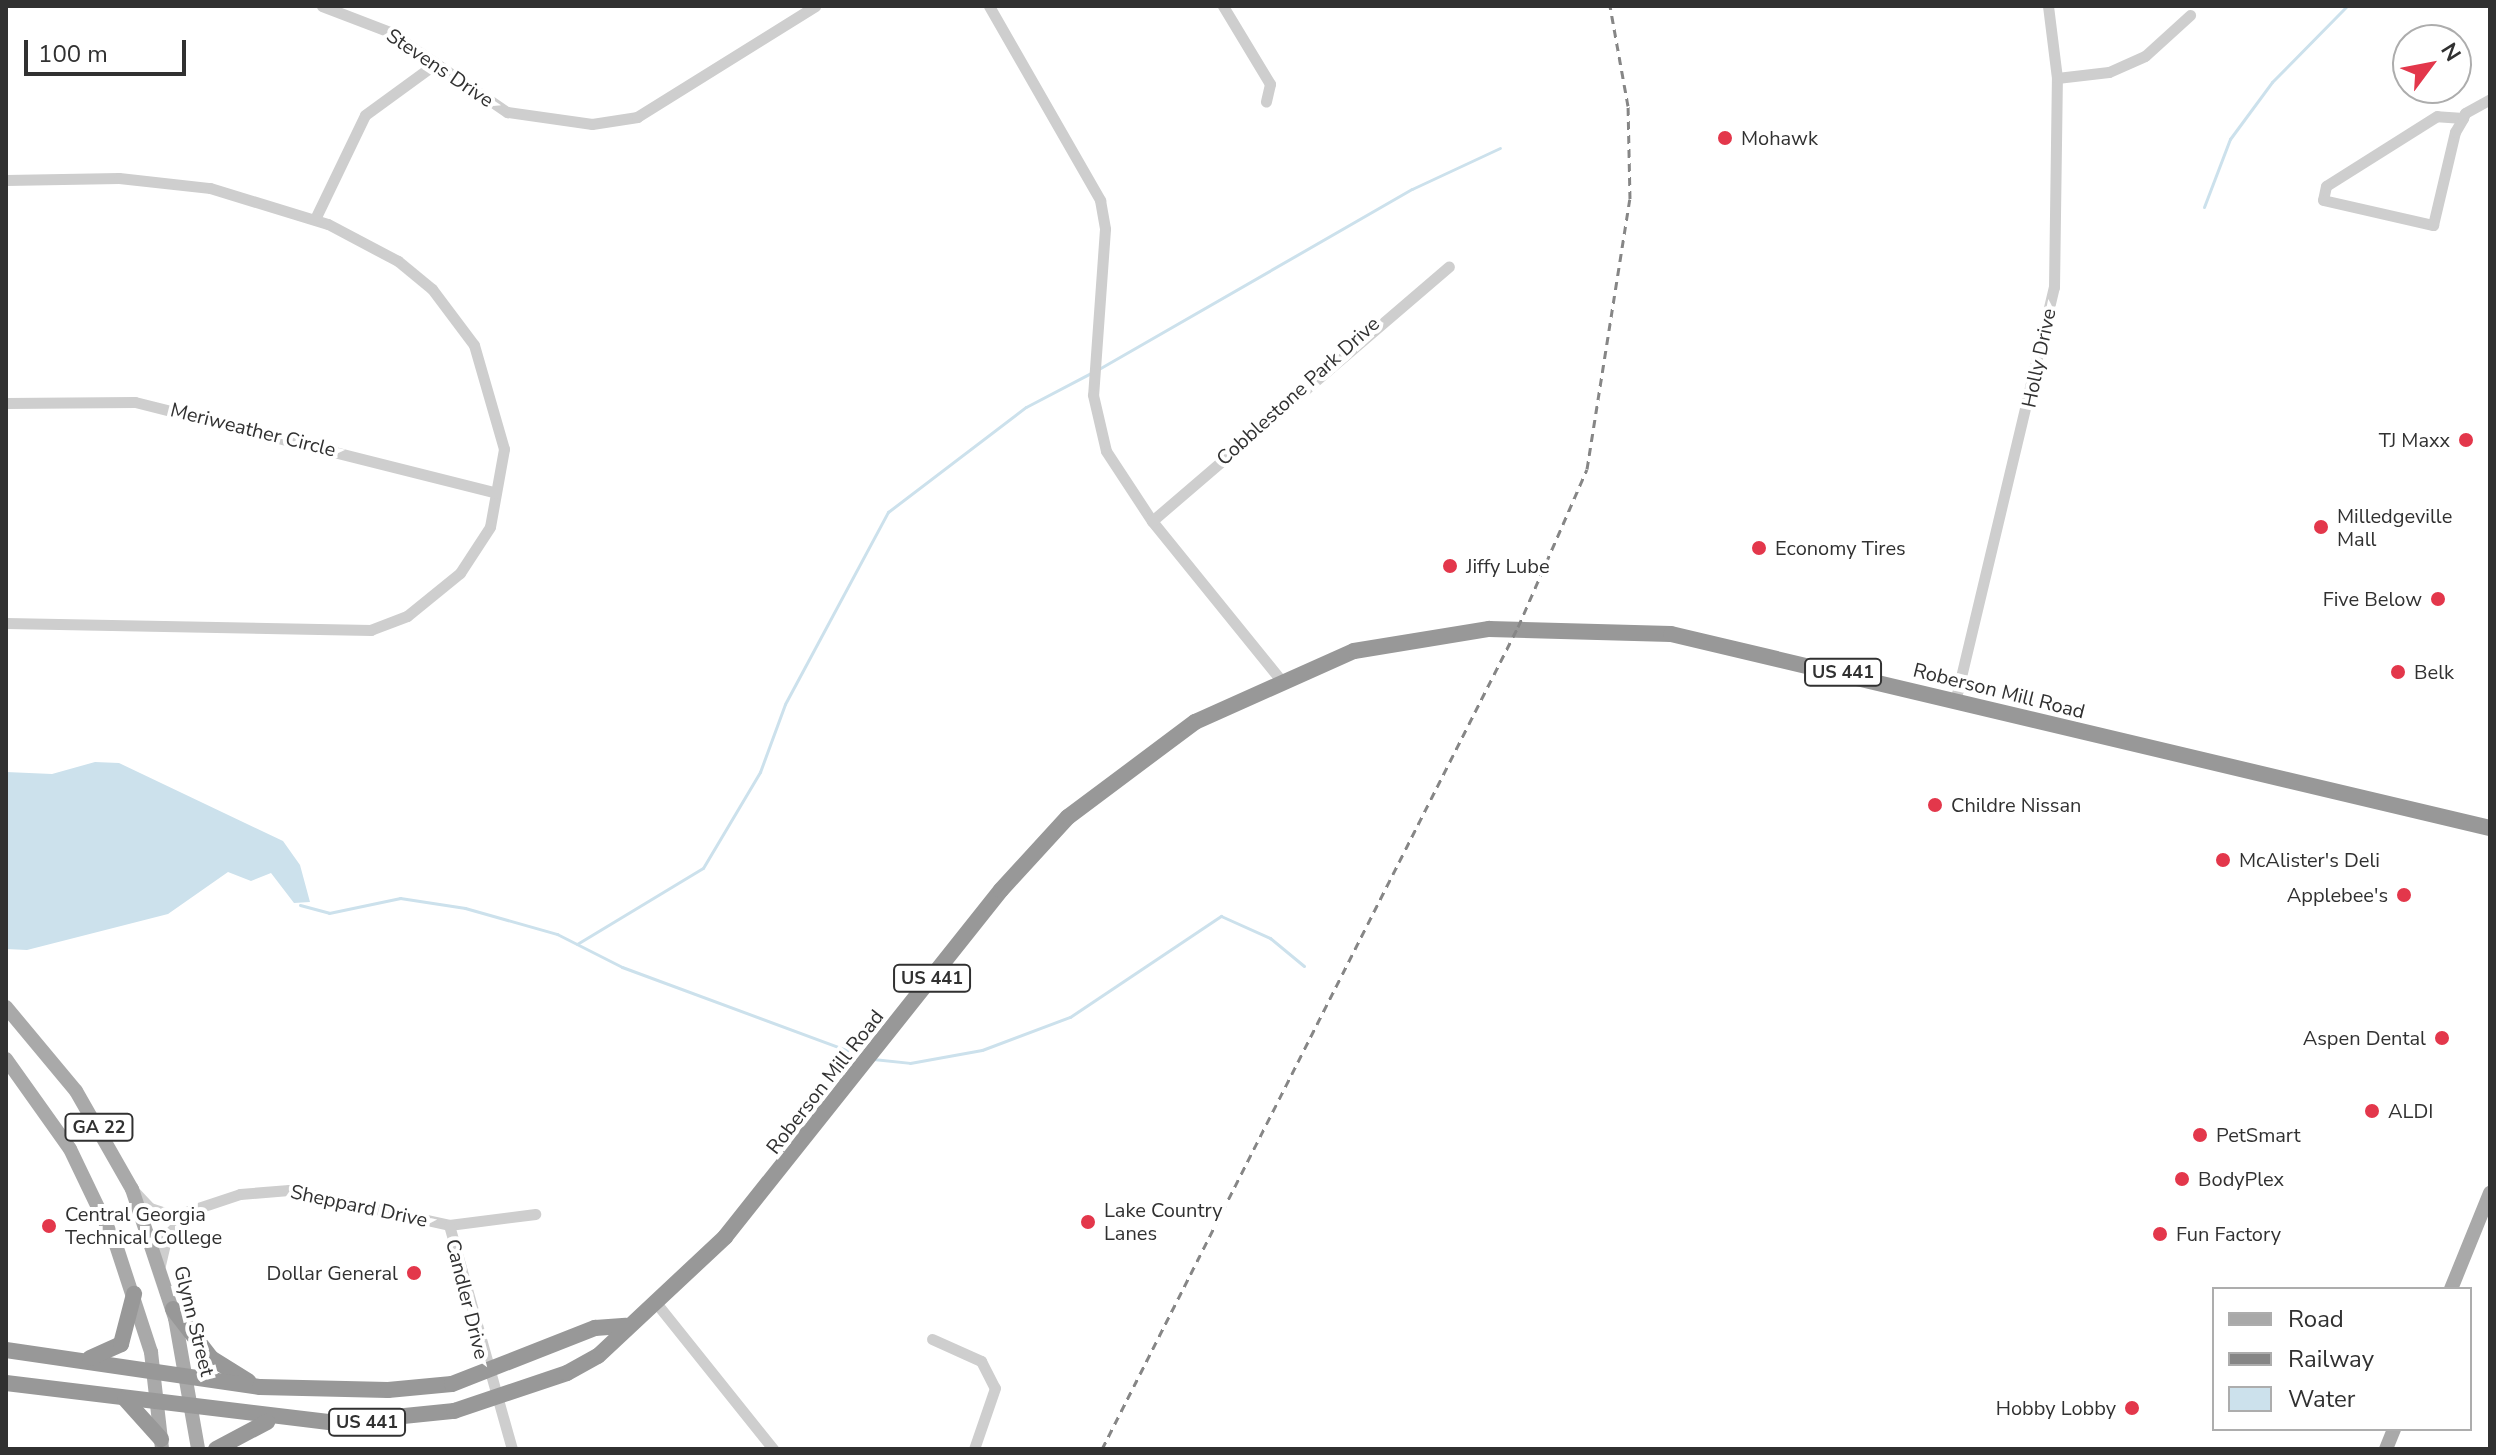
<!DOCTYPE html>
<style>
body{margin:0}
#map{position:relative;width:2496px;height:1455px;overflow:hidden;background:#fff;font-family:"Nunito Sans",sans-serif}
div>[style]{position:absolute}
.water>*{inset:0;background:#cce1ec}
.stream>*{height:3px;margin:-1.5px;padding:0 1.5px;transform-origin:1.5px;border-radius:1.5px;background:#cce1ec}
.minor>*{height:11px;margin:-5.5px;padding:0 5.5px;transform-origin:5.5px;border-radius:5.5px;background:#cecece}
.major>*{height:14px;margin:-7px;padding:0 7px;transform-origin:7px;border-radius:7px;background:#a9a9a9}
.highway>*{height:16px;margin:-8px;padding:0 8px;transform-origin:8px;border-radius:8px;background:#989898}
.rail>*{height:3px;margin-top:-1.5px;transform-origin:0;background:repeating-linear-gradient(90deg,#868686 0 8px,transparent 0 14px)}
.dots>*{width:22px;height:22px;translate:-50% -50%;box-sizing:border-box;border:4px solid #fff;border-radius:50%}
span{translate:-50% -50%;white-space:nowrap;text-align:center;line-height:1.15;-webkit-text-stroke:8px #fff;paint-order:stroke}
.shield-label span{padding:2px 6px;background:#fff;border:2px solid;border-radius:6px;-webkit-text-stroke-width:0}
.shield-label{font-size:18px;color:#313131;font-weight:700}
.street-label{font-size:20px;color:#313131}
.poi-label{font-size:20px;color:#313131}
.left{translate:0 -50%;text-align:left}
.right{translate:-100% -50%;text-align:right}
.frame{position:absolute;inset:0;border:8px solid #313131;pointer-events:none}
.legend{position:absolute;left:2212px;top:1287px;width:260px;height:144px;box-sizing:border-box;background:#fff;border:2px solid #adadad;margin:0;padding:10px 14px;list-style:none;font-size:24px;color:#313131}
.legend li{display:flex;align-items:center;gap:16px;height:40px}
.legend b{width:40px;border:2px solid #adadad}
.north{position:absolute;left:2392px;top:24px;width:80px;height:80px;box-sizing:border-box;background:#fff;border:2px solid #adadad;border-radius:50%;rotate:58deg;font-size:22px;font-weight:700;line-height:32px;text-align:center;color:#313131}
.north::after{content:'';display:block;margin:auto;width:28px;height:36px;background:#e3374b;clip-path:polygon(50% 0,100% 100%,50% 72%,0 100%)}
.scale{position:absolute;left:24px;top:40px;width:162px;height:36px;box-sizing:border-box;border:4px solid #313131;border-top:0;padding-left:10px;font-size:24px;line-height:28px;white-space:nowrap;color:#313131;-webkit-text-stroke:6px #fff;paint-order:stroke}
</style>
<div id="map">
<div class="water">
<i style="clip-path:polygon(95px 762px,119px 763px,283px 841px,300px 865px,310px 902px,294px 903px,271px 873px,251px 881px,228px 872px,168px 914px,27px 950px,6px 949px,6px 772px,52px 774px)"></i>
</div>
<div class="stream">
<i style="left:2204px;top:207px;width:73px;rotate:-69.1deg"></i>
<i style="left:2230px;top:139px;width:71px;rotate:-53.6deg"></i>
<i style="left:2272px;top:82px;width:107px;rotate:-45.4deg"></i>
<i style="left:1097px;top:370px;width:363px;rotate:-29.9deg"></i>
<i style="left:1412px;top:189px;width:97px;rotate:-25deg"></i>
<i style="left:300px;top:905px;width:30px;rotate:15deg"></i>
<i style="left:329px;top:913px;width:73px;rotate:-11.9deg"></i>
<i style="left:400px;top:898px;width:66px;rotate:8.7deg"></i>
<i style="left:465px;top:908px;width:96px;rotate:15.8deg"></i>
<i style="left:557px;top:934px;width:73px;rotate:26.9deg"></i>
<i style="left:622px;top:967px;width:256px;rotate:20.3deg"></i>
<i style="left:577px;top:944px;width:147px;rotate:-31.1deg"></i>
<i style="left:703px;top:868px;width:112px;rotate:-59.3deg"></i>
<i style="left:760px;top:772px;width:72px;rotate:-69.8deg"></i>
<i style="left:785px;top:704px;width:218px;rotate:-61.8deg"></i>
<i style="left:888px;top:512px;width:173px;rotate:-37.3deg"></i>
<i style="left:1026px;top:407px;width:73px;rotate:-27.6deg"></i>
<i style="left:873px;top:1059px;width:37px;rotate:6deg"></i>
<i style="left:910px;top:1063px;width:73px;rotate:-10.2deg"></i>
<i style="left:982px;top:1050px;width:94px;rotate:-20.6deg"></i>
<i style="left:1070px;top:1017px;width:182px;rotate:-33.8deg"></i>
<i style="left:1221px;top:916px;width:54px;rotate:24.2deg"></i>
<i style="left:1270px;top:938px;width:44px;rotate:39.5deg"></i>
</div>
<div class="minor">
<i style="left:322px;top:6px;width:73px;rotate:20.9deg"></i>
<i style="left:390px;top:32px;width:142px;rotate:34.4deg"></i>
<i style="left:507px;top:112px;width:86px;rotate:8deg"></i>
<i style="left:592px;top:124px;width:46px;rotate:-8.8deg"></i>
<i style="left:637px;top:117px;width:210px;rotate:-31.9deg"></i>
<i style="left:989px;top:6px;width:224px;rotate:60.2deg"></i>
<i style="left:1100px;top:200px;width:29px;rotate:80deg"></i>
<i style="left:1105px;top:229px;width:166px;rotate:94.1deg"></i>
<i style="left:1093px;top:395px;width:57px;rotate:76.9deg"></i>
<i style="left:1106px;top:451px;width:84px;rotate:56.7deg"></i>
<i style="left:1152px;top:521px;width:203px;rotate:51deg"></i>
<i style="left:1223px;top:6px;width:91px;rotate:58.9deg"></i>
<i style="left:1270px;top:84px;width:18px;rotate:103deg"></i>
<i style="left:2057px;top:78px;width:52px;rotate:-6.6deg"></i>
<i style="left:2109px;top:72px;width:39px;rotate:-24deg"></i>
<i style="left:2145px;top:56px;width:61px;rotate:-42.3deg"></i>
<i style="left:2463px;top:118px;width:26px;rotate:-176deg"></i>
<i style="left:2437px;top:116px;width:131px;rotate:147.8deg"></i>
<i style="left:2326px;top:186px;width:14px;rotate:102deg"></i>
<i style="left:2323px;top:200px;width:113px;rotate:12.8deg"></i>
<i style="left:2433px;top:225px;width:96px;rotate:-76.7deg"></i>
<i style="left:2455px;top:132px;width:16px;rotate:-60deg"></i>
<i style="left:2463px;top:118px;width:5px;rotate:-68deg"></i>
<i style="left:2465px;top:113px;width:29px;rotate:-29deg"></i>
<i style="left:6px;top:180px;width:113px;rotate:-1deg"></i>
<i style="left:119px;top:178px;width:92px;rotate:6.3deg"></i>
<i style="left:210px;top:188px;width:123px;rotate:17deg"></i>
<i style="left:328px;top:224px;width:79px;rotate:27.9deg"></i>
<i style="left:398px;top:261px;width:44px;rotate:39.5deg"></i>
<i style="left:432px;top:289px;width:70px;rotate:53.1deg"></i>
<i style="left:474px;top:345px;width:108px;rotate:73.9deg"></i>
<i style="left:504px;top:449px;width:79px;rotate:100.2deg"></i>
<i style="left:490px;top:527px;width:55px;rotate:123.1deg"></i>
<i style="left:460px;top:573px;width:68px;rotate:140.9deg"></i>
<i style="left:407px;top:616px;width:39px;rotate:159deg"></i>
<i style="left:371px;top:630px;width:365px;rotate:-178.9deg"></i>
<i style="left:315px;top:219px;width:115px;rotate:-64.3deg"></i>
<i style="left:365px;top:115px;width:87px;rotate:-36.1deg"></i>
<i style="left:6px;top:403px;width:129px;rotate:-0.4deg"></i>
<i style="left:135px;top:402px;width:372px;rotate:14.1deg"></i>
<i style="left:1152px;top:521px;width:391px;rotate:-40.6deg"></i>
<i style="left:1955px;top:702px;width:427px;rotate:-76.6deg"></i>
<i style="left:2054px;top:287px;width:209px;rotate:-89.2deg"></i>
<i style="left:2057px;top:78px;width:73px;rotate:-97.1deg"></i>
<i style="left:134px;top:1191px;width:23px;rotate:47deg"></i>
<i style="left:150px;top:1208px;width:25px;rotate:18deg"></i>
<i style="left:174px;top:1216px;width:70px;rotate:-18.4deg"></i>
<i style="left:240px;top:1194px;width:49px;rotate:-4.7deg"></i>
<i style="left:289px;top:1190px;width:164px;rotate:12.3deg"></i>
<i style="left:449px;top:1225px;width:87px;rotate:-7.3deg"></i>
<i style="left:449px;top:1225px;width:233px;rotate:74.3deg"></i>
<i style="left:160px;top:1265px;width:31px;rotate:-77deg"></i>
<i style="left:167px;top:1235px;width:28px;rotate:-45deg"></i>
<i style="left:657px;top:1304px;width:186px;rotate:51.3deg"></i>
<i style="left:932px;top:1339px;width:54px;rotate:24.2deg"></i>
<i style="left:981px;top:1361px;width:30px;rotate:63deg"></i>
<i style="left:995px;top:1388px;width:65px;rotate:109deg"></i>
</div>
<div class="major">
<i style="left:6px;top:1007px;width:109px;rotate:50.2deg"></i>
<i style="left:76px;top:1091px;width:113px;rotate:60.3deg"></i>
<i style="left:132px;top:1189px;width:136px;rotate:71.6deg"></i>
<i style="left:175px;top:1318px;width:133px;rotate:80deg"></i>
<i style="left:6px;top:1059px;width:110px;rotate:54.6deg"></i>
<i style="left:70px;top:1149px;width:106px;rotate:64.4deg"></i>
<i style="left:116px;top:1245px;width:113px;rotate:71.9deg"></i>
<i style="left:151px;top:1352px;width:98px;rotate:83.5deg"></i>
<i style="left:2451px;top:1289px;width:104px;rotate:-67.9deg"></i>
<i style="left:2386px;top:1449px;width:22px;rotate:-68deg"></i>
</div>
<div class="highway">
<i style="left:173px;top:1309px;width:62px;rotate:52.2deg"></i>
<i style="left:211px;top:1358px;width:44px;rotate:31.9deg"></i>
<i style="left:6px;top:1350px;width:257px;rotate:8.3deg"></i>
<i style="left:260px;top:1387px;width:128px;rotate:1.3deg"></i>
<i style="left:388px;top:1390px;width:64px;rotate:-5.4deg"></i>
<i style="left:452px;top:1384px;width:154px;rotate:-21.4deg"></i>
<i style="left:595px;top:1328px;width:31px;rotate:-4deg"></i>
<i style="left:90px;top:1358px;width:34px;rotate:-24deg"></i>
<i style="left:121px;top:1344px;width:52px;rotate:-75.4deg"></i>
<i style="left:6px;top:1383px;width:331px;rotate:6.9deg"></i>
<i style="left:335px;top:1423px;width:120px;rotate:-5.8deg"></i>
<i style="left:454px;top:1411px;width:119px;rotate:-18.6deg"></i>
<i style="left:567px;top:1373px;width:35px;rotate:-29deg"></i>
<i style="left:598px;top:1356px;width:174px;rotate:-43.1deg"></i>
<i style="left:725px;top:1237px;width:443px;rotate:-51.5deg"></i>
<i style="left:1001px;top:890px;width:99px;rotate:-47.5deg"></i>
<i style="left:1068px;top:817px;width:159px;rotate:-36.8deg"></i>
<i style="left:1195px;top:722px;width:174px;rotate:-24.1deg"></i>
<i style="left:1354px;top:651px;width:137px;rotate:-9.3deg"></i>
<i style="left:1489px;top:629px;width:182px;rotate:1.6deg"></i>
<i style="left:1671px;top:634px;width:842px;rotate:13.33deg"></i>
<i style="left:125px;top:1399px;width:54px;rotate:48deg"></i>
<i style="left:216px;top:1449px;width:58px;rotate:-27.9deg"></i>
</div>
<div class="rail">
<i style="left:1102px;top:1449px;width:921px;rotate:-63.16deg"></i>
<i style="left:1518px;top:627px;width:172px;rotate:-66.4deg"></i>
<i style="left:1587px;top:469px;width:273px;rotate:-81deg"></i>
<i style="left:1630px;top:199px;width:93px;rotate:-91.2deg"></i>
<i style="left:1628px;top:106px;width:102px;rotate:-100.2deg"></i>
</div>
<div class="dots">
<i style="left:1725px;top:138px;background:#e3374b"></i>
<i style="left:2466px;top:440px;background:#e3374b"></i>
<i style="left:2321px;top:527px;background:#e3374b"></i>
<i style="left:1759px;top:548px;background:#e3374b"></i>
<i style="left:1450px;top:566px;background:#e3374b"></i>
<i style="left:2438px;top:599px;background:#e3374b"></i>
<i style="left:2398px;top:672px;background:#e3374b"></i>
<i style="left:1935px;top:805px;background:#e3374b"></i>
<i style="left:2223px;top:860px;background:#e3374b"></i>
<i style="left:2404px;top:895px;background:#e3374b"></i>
<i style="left:2442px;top:1038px;background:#e3374b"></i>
<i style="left:2372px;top:1111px;background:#e3374b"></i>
<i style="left:2200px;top:1135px;background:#e3374b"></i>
<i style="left:2182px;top:1179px;background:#e3374b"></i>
<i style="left:1088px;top:1222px;background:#e3374b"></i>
<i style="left:49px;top:1226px;background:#e3374b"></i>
<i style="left:2160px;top:1234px;background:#e3374b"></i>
<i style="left:414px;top:1273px;background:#e3374b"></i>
<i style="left:2132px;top:1408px;background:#e3374b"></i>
</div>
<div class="shield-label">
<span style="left:1843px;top:672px">US 441</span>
<span style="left:932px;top:978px">US 441</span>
<span style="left:99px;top:1127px">GA 22</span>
<span style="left:367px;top:1422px">US 441</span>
</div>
<div class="street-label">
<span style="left:440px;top:68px;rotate:34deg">Stevens Drive</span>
<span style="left:2039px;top:358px;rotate:-78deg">Holly Drive</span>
<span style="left:1298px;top:391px;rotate:-42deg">Cobblestone Park Drive</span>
<span style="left:253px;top:430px;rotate:14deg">Meriweather Circle</span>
<span style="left:1999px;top:691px;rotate:14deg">Roberson Mill Road</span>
<span style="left:825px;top:1082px;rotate:-52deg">Roberson Mill Road</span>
<span style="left:359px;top:1206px;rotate:12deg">Sheppard Drive</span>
<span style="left:467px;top:1299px;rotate:76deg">Candler Drive</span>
<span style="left:194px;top:1321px;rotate:76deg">Glynn Street</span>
</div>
<div class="poi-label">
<span class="left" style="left:1741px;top:138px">Mohawk</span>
<span class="right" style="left:2450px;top:440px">TJ Maxx</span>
<span class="left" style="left:2337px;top:528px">Milledgeville<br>Mall</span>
<span class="left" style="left:1775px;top:548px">Economy Tires</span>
<span class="left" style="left:1466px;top:566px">Jiffy Lube</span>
<span class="right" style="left:2422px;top:599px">Five Below</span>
<span class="left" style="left:2414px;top:672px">Belk</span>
<span class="left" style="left:1951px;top:805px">Childre Nissan</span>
<span class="left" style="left:2239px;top:860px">McAlister's Deli</span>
<span class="right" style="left:2388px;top:895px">Applebee's</span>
<span class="right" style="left:2426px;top:1038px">Aspen Dental</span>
<span class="left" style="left:2388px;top:1111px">ALDI</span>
<span class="left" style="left:2216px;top:1135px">PetSmart</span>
<span class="left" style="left:2198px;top:1179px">BodyPlex</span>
<span class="left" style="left:1104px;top:1222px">Lake Country<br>Lanes</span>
<span class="left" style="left:65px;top:1226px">Central Georgia<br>Technical College</span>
<span class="left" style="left:2176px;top:1234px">Fun Factory</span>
<span class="right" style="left:398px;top:1273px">Dollar General</span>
<span class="right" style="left:2116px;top:1408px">Hobby Lobby</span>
</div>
<div class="frame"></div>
<ul class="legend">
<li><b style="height:10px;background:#a9a9a9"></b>Road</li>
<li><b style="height:10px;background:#868686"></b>Railway</li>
<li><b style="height:22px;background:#cce1ec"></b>Water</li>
</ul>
<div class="north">N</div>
<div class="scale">100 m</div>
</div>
